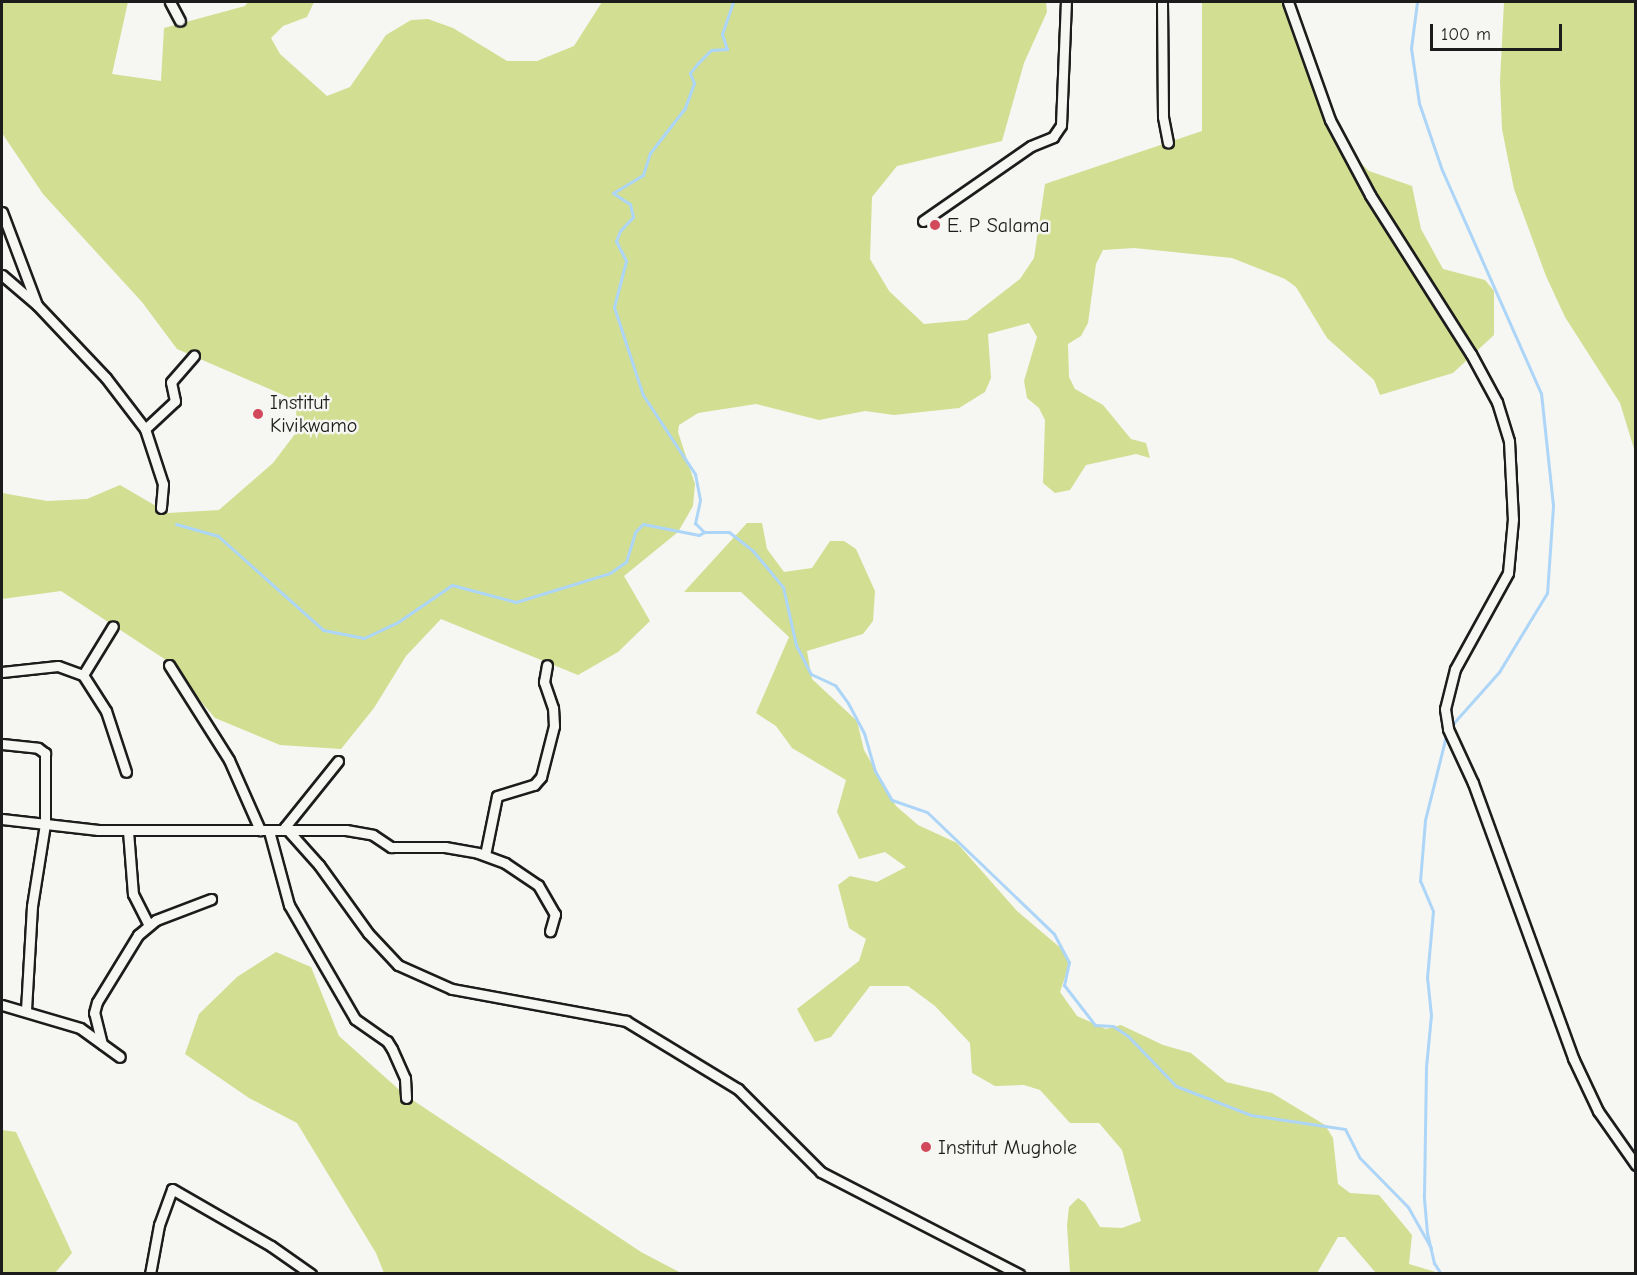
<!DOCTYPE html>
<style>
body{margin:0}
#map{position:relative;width:1637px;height:1275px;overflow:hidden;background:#f6f6f2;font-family:"Comic Neue",sans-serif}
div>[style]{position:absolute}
.green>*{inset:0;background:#d2de91}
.stream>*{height:3px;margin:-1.5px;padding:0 1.5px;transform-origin:1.5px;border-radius:1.5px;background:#acd5f7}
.roads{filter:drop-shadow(2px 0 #1c1c1c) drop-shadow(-2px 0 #1c1c1c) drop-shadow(0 2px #1c1c1c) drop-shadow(0 -2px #1c1c1c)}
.minor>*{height:9px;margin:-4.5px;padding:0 4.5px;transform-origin:4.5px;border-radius:4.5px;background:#f6f6f2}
.dots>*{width:16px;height:16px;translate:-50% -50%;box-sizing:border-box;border:3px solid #f6f6f2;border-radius:50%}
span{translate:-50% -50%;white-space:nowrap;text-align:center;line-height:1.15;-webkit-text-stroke:5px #f6f6f2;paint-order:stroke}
.poi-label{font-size:20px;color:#1c1c1c}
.left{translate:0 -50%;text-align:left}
.frame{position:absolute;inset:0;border:3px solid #1c1c1c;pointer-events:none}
.scale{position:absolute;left:1430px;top:24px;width:132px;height:27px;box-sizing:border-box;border:3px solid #1c1c1c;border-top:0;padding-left:8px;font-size:18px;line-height:21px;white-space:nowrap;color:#1c1c1c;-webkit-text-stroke:4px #f6f6f2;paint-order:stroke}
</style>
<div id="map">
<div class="green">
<i style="clip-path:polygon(2px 2px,128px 2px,112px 74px,161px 81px,164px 28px,245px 6px,248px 2px,314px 2px,307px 17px,283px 26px,271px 38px,280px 54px,327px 96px,350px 87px,386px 35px,411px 20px,428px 19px,453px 28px,507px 61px,537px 61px,574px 46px,602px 2px,1046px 2px,1047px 12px,1024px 63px,1002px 141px,897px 166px,872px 197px,870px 259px,889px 291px,924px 324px,967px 320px,1020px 279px,1034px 258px,1045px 184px,1202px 131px,1202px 2px,1289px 2px,1327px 104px,1359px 161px,1369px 171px,1412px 186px,1421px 229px,1443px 269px,1485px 280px,1494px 291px,1494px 335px,1453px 373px,1380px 395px,1374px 380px,1327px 338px,1296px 287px,1285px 279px,1232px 258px,1134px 248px,1103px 250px,1096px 264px,1088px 323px,1081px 336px,1068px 344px,1069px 377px,1075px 389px,1103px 405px,1131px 439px,1146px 443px,1150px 458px,1136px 454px,1086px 465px,1070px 490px,1055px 493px,1043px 483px,1045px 420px,1039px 408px,1027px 398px,1024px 381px,1037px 337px,1029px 323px,988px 334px,991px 378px,985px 392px,959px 408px,894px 415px,865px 411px,819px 420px,756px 404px,698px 413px,679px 425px,678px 432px,695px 484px,693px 506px,678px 532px,624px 576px,650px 621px,618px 652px,578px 675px,441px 619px,406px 656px,374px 708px,341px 749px,280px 745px,215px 718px,166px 660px,61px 591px,2px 599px,2px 493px,47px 501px,87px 499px,120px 485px,168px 513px,219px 510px,273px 463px,295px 434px,297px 401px,177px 349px,142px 302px,43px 194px,2px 133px)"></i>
<i style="clip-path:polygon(1504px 2px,1635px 2px,1635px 452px,1620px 403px,1565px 317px,1546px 276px,1514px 189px,1502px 129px,1500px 81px)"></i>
<i style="clip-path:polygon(747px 523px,762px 523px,767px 549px,784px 572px,812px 568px,830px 541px,844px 541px,856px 549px,875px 591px,873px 621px,863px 634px,807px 651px,812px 679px,857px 721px,864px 750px,896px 806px,918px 825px,957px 843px,1017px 911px,1063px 950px,1069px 965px,1060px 992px,1077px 1016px,1106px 1029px,1121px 1025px,1163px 1045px,1191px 1053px,1226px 1082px,1272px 1093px,1325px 1125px,1333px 1138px,1338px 1184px,1350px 1193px,1379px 1195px,1412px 1235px,1409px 1264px,1439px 1273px,1376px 1273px,1345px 1237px,1338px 1237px,1317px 1273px,1070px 1273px,1067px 1225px,1069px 1207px,1078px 1198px,1085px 1203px,1100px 1227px,1122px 1228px,1141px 1221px,1122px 1150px,1099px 1123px,1070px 1123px,1040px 1090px,1024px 1085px,995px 1086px,972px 1073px,970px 1043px,935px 1006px,908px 986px,870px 986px,831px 1037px,815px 1042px,797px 1009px,859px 961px,866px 939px,849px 928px,838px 885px,850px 876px,877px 882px,906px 867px,885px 852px,859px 859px,837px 812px,846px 780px,792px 748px,776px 726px,756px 713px,789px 637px,741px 592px,684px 592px)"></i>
<i style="clip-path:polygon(276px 952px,311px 967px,339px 1036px,405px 1095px,641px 1252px,681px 1273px,384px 1273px,376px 1253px,297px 1123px,249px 1098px,185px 1054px,199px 1014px,237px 977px)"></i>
<i style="clip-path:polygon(2px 1130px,16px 1132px,72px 1253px,55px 1273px,2px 1273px)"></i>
</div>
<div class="stream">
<i style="left:733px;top:2px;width:34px;rotate:109deg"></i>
<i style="left:722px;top:34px;width:16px;rotate:72deg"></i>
<i style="left:727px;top:49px;width:16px;rotate:176deg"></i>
<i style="left:711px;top:50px;width:18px;rotate:135deg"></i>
<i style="left:698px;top:63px;width:13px;rotate:129deg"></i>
<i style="left:690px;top:73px;width:11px;rotate:68deg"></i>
<i style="left:694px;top:83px;width:27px;rotate:110deg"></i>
<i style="left:685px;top:108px;width:57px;rotate:127.9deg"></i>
<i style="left:650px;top:153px;width:23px;rotate:108deg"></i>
<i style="left:643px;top:175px;width:35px;rotate:149deg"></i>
<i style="left:613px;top:193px;width:20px;rotate:33deg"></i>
<i style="left:630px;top:204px;width:13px;rotate:77deg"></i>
<i style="left:633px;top:217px;width:19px;rotate:133deg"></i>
<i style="left:620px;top:231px;width:11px;rotate:112deg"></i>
<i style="left:616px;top:241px;width:22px;rotate:63deg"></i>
<i style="left:626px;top:261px;width:48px;rotate:104.6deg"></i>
<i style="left:614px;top:307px;width:93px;rotate:71.8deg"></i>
<i style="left:643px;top:395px;width:95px;rotate:56.6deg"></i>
<i style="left:695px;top:474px;width:26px;rotate:79deg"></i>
<i style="left:700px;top:500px;width:24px;rotate:102deg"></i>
<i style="left:695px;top:523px;width:13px;rotate:45deg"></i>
<i style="left:704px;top:532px;width:25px"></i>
<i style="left:729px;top:532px;width:31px;rotate:38deg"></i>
<i style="left:753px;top:551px;width:47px;rotate:50.2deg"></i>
<i style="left:783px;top:587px;width:59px;rotate:77.4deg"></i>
<i style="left:796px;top:645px;width:33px;rotate:63deg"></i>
<i style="left:811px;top:674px;width:26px;rotate:25deg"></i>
<i style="left:835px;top:685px;width:22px;rotate:54deg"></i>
<i style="left:848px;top:703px;width:34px;rotate:62deg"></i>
<i style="left:864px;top:733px;width:40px;rotate:74deg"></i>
<i style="left:875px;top:771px;width:34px;rotate:60deg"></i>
<i style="left:892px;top:800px;width:37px;rotate:19deg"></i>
<i style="left:927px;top:812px;width:176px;rotate:43.8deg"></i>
<i style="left:1054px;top:934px;width:32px;rotate:62deg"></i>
<i style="left:1069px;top:962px;width:24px;rotate:102deg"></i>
<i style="left:1064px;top:985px;width:51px;rotate:52.2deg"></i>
<i style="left:1095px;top:1025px;width:18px;rotate:3deg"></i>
<i style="left:1113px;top:1026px;width:18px;rotate:34deg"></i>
<i style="left:1128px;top:1036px;width:69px;rotate:46.2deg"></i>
<i style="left:1176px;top:1086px;width:80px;rotate:21.1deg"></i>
<i style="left:1251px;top:1115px;width:95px;rotate:8.5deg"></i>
<i style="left:1345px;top:1129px;width:31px;rotate:63deg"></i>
<i style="left:1359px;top:1157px;width:70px;rotate:45.6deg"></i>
<i style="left:1408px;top:1207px;width:47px;rotate:60.7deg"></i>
<i style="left:1417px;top:2px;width:46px;rotate:97.4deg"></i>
<i style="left:1411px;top:48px;width:56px;rotate:81.7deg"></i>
<i style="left:1419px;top:103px;width:71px;rotate:71.1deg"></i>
<i style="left:1442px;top:170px;width:244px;rotate:66.1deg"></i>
<i style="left:1541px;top:393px;width:114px;rotate:83.9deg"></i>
<i style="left:1553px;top:506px;width:87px;rotate:93.9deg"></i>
<i style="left:1547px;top:593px;width:92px;rotate:121.3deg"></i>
<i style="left:1499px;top:672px;width:74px;rotate:131.7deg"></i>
<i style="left:176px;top:524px;width:44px;rotate:15.9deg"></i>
<i style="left:218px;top:536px;width:141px;rotate:41.8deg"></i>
<i style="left:323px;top:630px;width:42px;rotate:11deg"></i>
<i style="left:364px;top:638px;width:38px;rotate:-25deg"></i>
<i style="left:398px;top:622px;width:65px;rotate:-34.4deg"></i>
<i style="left:452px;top:585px;width:66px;rotate:14.9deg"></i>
<i style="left:516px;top:602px;width:98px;rotate:-17.1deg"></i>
<i style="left:610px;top:573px;width:19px;rotate:-35deg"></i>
<i style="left:626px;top:562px;width:31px;rotate:-73deg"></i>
<i style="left:635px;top:532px;width:11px;rotate:-45deg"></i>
<i style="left:643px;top:524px;width:57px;rotate:11.1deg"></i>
<i style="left:699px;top:535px;width:6px;rotate:-31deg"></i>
<i style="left:1441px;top:1274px;width:13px;rotate:-122deg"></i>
<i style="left:1434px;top:1263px;width:31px;rotate:-103deg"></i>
<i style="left:1427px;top:1233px;width:38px;rotate:-95deg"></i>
<i style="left:1424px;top:1195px;width:128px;rotate:-89.1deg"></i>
<i style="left:1426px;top:1067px;width:52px;rotate:-84.5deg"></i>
<i style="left:1431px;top:1015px;width:37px;rotate:-96deg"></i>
<i style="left:1427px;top:978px;width:67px;rotate:-84.9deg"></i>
<i style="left:1433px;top:911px;width:33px;rotate:-113deg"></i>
<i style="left:1420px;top:881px;width:61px;rotate:-85.3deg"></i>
<i style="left:1425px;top:820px;width:91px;rotate:-76deg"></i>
</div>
<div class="roads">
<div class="minor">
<i style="left:170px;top:2px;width:21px;rotate:62deg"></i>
<i style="left:1162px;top:2px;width:115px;rotate:89.5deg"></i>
<i style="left:1163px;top:117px;width:26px;rotate:79deg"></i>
<i style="left:1288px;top:2px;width:125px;rotate:70.4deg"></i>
<i style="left:1330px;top:120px;width:85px;rotate:61.9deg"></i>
<i style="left:1370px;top:195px;width:188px;rotate:57.6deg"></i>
<i style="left:1471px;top:354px;width:55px;rotate:61.6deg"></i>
<i style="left:1497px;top:402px;width:41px;rotate:72.9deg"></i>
<i style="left:1509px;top:441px;width:78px;rotate:87.1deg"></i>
<i style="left:1513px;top:519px;width:54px;rotate:95.3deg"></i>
<i style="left:1508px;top:573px;width:110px;rotate:118.9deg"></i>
<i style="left:1455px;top:669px;width:41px;rotate:104deg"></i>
<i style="left:1445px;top:709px;width:20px;rotate:81deg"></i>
<i style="left:1448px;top:729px;width:60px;rotate:65.2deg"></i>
<i style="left:1473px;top:783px;width:293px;rotate:70deg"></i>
<i style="left:1573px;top:1058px;width:59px;rotate:64.7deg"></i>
<i style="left:1598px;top:1111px;width:66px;rotate:54.9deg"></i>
<i style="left:2px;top:212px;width:99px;rotate:69.4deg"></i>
<i style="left:923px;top:221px;width:131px;rotate:-34.8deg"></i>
<i style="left:1031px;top:146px;width:24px;rotate:-22deg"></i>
<i style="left:1053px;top:137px;width:14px;rotate:-56deg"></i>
<i style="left:1061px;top:125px;width:123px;rotate:-87.7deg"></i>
<i style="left:2px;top:275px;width:46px;rotate:40.6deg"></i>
<i style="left:37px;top:305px;width:100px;rotate:46.6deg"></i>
<i style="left:106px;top:378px;width:64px;rotate:52.6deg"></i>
<i style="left:145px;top:429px;width:58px;rotate:71.9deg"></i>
<i style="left:163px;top:484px;width:24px;rotate:95deg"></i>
<i style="left:145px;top:429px;width:41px;rotate:-43deg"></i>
<i style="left:175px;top:401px;width:19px;rotate:-102deg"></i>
<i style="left:171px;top:382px;width:35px;rotate:-49deg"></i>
<i style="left:169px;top:665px;width:112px;rotate:57.7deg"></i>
<i style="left:229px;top:760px;width:77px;rotate:66.1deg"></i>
<i style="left:2px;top:672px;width:56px;rotate:-6.1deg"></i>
<i style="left:58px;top:666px;width:27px;rotate:20deg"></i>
<i style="left:83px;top:675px;width:43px;rotate:57.4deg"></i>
<i style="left:106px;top:711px;width:64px;rotate:71.8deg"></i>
<i style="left:83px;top:675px;width:57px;rotate:-58.5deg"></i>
<i style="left:2px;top:744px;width:36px;rotate:6deg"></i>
<i style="left:38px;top:748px;width:9px;rotate:36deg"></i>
<i style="left:45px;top:753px;width:71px;rotate:90deg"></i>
<i style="left:45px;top:824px;width:83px;rotate:99deg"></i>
<i style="left:32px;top:906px;width:104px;rotate:93.3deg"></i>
<i style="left:338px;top:761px;width:85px;rotate:128.8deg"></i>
<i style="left:285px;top:827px;width:51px;rotate:48.2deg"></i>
<i style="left:319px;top:865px;width:84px;rotate:54.2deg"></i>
<i style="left:368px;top:933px;width:44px;rotate:46.8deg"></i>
<i style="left:398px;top:965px;width:59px;rotate:24deg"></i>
<i style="left:452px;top:989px;width:177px;rotate:10.4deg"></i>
<i style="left:626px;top:1021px;width:131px;rotate:31.3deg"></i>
<i style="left:738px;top:1089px;width:117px;rotate:45deg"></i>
<i style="left:821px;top:1172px;width:223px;rotate:27.3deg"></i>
<i style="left:2px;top:819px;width:97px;rotate:6.5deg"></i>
<i style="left:98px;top:830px;width:248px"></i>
<i style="left:346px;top:830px;width:27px;rotate:10deg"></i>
<i style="left:373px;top:835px;width:22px;rotate:34deg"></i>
<i style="left:391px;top:847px;width:54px"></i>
<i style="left:445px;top:847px;width:34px;rotate:10deg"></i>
<i style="left:478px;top:853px;width:29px;rotate:20deg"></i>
<i style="left:505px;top:863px;width:40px;rotate:34deg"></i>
<i style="left:538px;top:885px;width:34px;rotate:60deg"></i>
<i style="left:555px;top:914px;width:18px;rotate:106deg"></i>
<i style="left:128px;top:831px;width:63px;rotate:85.5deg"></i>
<i style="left:133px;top:894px;width:35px;rotate:63deg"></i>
<i style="left:269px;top:831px;width:77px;rotate:74.9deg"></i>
<i style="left:289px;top:905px;width:132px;rotate:59.9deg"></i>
<i style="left:355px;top:1019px;width:39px;rotate:35deg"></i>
<i style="left:387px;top:1041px;width:9px;rotate:58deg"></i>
<i style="left:392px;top:1049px;width:32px;rotate:66deg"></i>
<i style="left:405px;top:1078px;width:20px;rotate:87deg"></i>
<i style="left:485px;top:855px;width:60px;rotate:-78.5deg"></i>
<i style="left:497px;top:796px;width:39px;rotate:-17deg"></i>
<i style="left:534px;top:785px;width:11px;rotate:-49deg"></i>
<i style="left:541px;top:777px;width:53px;rotate:-75.7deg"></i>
<i style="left:554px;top:726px;width:18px;rotate:-93deg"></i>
<i style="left:553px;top:708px;width:28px;rotate:-109deg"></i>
<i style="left:544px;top:682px;width:17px;rotate:-80deg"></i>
<i style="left:2px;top:1005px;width:81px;rotate:16.4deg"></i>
<i style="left:80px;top:1028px;width:49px;rotate:35.9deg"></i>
<i style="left:102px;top:1044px;width:32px;rotate:-104deg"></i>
<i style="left:94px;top:1013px;width:11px;rotate:-75deg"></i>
<i style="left:97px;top:1002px;width:79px;rotate:-58.5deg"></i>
<i style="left:138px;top:935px;width:23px;rotate:-40deg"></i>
<i style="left:156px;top:920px;width:59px;rotate:-20.9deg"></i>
<i style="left:150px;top:1274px;width:50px;rotate:-79.6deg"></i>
<i style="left:159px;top:1225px;width:38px;rotate:-70deg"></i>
<i style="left:172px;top:1189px;width:114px;rotate:29.9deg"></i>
<i style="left:271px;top:1246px;width:49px;rotate:35deg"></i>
</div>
</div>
<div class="dots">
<i style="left:935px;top:225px;background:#d1495b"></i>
<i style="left:258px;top:414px;background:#d1495b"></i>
<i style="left:926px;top:1147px;background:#d1495b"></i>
</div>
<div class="poi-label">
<span class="left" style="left:947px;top:225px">E. P Salama</span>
<span class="left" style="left:270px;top:414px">Institut<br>Kivikwamo</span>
<span class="left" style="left:938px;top:1147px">Institut Mughole</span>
</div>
<div class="frame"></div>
<div class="scale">100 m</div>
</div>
